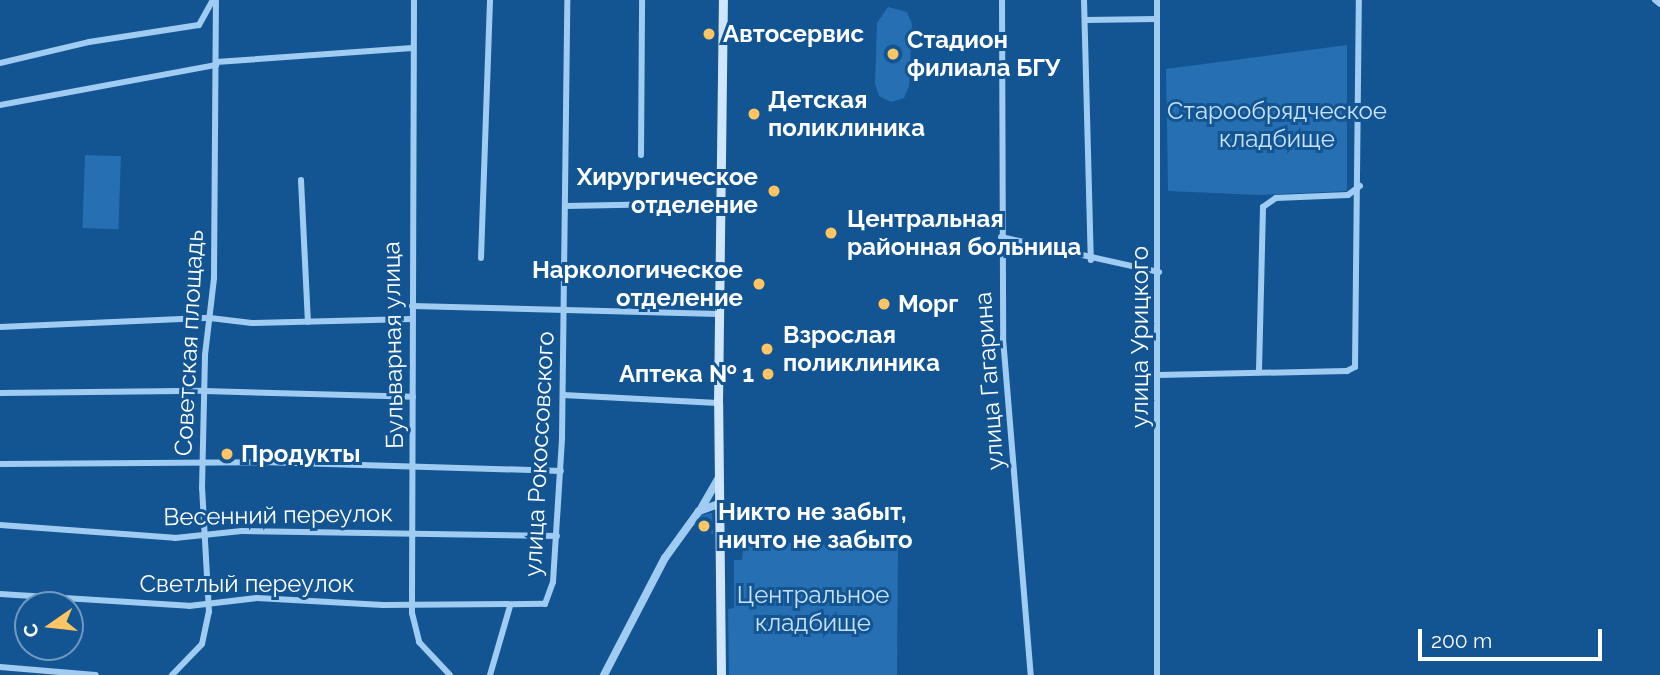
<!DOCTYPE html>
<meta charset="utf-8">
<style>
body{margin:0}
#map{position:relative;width:1660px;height:675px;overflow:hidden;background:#135593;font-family:Raleway,sans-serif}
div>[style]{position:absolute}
.green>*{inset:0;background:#256fb2;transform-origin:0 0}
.minor>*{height:6px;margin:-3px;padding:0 3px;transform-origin:3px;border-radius:3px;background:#a1ccf2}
.tertiary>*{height:8px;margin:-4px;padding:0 4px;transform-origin:4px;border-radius:4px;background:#a1ccf2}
.secondary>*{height:9px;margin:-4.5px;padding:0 4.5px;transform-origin:4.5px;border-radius:4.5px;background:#d0e6fc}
.dots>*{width:19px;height:19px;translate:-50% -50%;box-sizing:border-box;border:4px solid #135593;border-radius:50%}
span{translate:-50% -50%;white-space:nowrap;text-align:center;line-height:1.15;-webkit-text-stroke:6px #135593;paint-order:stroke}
.poi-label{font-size:24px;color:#fff;font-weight:700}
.left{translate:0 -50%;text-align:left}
.right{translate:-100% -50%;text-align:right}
.park-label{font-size:24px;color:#c8e4fd}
.street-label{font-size:24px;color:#fff}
.north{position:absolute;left:14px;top:591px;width:70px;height:70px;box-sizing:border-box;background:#135593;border:2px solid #7199be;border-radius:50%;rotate:256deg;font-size:19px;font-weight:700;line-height:28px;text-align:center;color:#fff}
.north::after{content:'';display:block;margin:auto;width:24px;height:32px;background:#ffc562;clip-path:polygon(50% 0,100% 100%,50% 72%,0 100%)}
.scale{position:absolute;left:1418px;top:629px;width:184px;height:32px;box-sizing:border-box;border:4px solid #fff;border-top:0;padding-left:9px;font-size:21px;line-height:24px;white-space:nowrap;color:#fff;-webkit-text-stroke:5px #135593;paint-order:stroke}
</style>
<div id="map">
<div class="green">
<i style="clip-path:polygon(888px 7px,907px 12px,912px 24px,909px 86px,904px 98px,891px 102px,879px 96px,875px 84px,877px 23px)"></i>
<i style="clip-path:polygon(1347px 45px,1347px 191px,1260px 195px,1168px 191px,1166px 69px)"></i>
<i style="left:85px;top:155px;width:36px;height:73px;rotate:2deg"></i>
<i style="clip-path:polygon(712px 513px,713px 534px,692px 525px,701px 515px)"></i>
<i style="clip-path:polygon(744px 543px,898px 543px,897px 675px,729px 675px,728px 609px,734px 608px,734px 560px,742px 560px)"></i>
</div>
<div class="minor">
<i style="left:414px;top:0;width:613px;rotate:90.19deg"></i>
<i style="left:412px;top:613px;width:30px;rotate:76deg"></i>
<i style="left:419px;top:642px;width:45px;rotate:46.8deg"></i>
<i style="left:1002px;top:0;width:338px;rotate:89.8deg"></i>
<i style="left:1003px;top:338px;width:338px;rotate:85.3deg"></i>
<i style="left:1084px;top:0;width:260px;rotate:88.5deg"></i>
<i style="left:1157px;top:0;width:675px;rotate:90deg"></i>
<i style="left:1655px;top:0;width:6px;rotate:39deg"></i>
<i style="left:1085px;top:20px;width:72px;rotate:-0.8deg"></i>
<i style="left:216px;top:62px;width:197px;rotate:-4.1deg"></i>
<i style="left:0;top:63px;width:91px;rotate:-13.3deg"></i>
<i style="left:89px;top:42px;width:111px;rotate:-8.8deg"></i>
<i style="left:199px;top:25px;width:29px;rotate:-61deg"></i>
<i style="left:0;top:105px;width:220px;rotate:-10.5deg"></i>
<i style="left:641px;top:155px;width:155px;rotate:-89.6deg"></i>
<i style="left:301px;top:180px;width:142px;rotate:87.2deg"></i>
<i style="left:565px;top:206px;width:156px;rotate:-1.1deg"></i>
<i style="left:1001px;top:237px;width:162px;rotate:12.5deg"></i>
<i style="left:481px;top:258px;width:258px;rotate:-88deg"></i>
<i style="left:412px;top:306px;width:307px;rotate:1.5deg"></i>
<i style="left:0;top:327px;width:210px;rotate:-2.5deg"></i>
<i style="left:210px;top:318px;width:42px;rotate:6.8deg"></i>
<i style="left:252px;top:323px;width:160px;rotate:-1.4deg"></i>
<i style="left:1259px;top:371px;width:164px;rotate:-88.6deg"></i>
<i style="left:1263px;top:207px;width:16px;rotate:-35deg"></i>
<i style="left:1276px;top:198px;width:72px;rotate:-2.4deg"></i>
<i style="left:1348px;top:195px;width:15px;rotate:-37deg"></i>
<i style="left:1158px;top:375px;width:189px;rotate:-1.2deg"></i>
<i style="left:1347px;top:371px;width:9px;rotate:-27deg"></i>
<i style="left:1355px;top:367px;width:367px;rotate:-89.4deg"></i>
<i style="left:0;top:393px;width:204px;rotate:-0.6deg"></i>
<i style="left:204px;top:391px;width:209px;rotate:1.6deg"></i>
<i style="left:563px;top:395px;width:155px;rotate:3deg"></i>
<i style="left:0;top:464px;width:261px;rotate:-0.4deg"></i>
<i style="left:261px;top:462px;width:300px;rotate:1.7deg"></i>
<i style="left:0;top:525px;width:175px;rotate:4.2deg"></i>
<i style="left:175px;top:538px;width:67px;rotate:-6deg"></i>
<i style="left:242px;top:531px;width:315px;rotate:0.9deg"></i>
<i style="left:0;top:594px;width:189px;rotate:3.6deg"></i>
<i style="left:189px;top:606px;width:68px;rotate:-6.7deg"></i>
<i style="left:257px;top:598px;width:126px;rotate:3.2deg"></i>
<i style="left:383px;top:605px;width:162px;rotate:-0.4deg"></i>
<i style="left:545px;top:604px;width:23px;rotate:-70deg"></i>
<i style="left:553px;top:582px;width:144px;rotate:-86.4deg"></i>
<i style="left:562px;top:438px;width:438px;rotate:-89.3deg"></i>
<i style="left:0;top:667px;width:96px;rotate:4.8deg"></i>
<i style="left:172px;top:675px;width:43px;rotate:-45.9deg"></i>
<i style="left:202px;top:644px;width:33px;rotate:-78deg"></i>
<i style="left:209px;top:612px;width:124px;rotate:-93.2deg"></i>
<i style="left:202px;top:488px;width:133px;rotate:-88.7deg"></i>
<i style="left:205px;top:355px;width:78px;rotate:-83.3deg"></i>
<i style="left:214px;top:278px;width:278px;rotate:-89.6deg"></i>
<i style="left:490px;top:675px;width:72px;rotate:-73.8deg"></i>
</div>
<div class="tertiary">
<i style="left:702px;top:507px;width:32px;rotate:-60deg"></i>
<i style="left:604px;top:675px;width:132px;rotate:-62.5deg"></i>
<i style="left:665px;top:558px;width:58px;rotate:-54.1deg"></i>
<i style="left:699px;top:511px;width:20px;rotate:-20deg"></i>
</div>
<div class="secondary">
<i style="left:721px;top:675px;width:272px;rotate:-90.6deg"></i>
<i style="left:718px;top:403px;width:403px;rotate:-89.3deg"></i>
</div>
<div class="dots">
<i style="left:709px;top:34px;background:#ffc562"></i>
<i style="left:893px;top:54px;background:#ffc562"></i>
<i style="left:754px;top:114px;background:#ffc562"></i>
<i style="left:774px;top:191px;background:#ffc562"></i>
<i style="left:831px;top:233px;background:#ffc562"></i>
<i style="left:759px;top:284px;background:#ffc562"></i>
<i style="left:884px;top:304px;background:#ffc562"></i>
<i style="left:767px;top:349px;background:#ffc562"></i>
<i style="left:768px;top:374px;background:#ffc562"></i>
<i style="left:227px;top:454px;background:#ffc562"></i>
<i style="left:704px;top:526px;background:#ffc562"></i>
</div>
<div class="poi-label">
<span class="left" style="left:723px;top:34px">Автосервис</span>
<span class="left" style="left:907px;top:54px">Стадион<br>филиала БГУ</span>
<span class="left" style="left:768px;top:114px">Детская<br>поликлиника</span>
<span class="right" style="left:758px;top:191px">Хирургическое<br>отделение</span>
<span class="left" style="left:847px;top:233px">Центральная<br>районная больница</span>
<span class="right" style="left:743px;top:284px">Наркологическое<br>отделение</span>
<span class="left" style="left:898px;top:304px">Морг</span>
<span class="left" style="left:783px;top:349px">Взрослая<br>поликлиника</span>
<span class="right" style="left:754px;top:374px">Аптека № 1</span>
<span class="left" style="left:241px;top:454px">Продукты</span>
<span class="left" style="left:718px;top:526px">Никто не забыт,<br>ничто не забыто</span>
</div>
<div class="park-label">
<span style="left:1277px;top:125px">Старообрядческое<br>кладбище</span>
<span style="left:813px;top:609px">Центральное<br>кладбище</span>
</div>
<div class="street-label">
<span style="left:1140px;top:337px;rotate:-90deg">улица Урицкого</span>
<span style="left:189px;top:343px;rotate:-87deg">Советская площадь</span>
<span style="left:393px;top:345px;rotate:-91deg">Бульварная улица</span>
<span style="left:989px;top:381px;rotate:-94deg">улица Гагарина</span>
<span style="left:539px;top:454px;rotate:-87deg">улица Рокоссовского</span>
<span style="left:278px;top:515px;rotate:-1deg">Весенний переулок</span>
<span style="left:247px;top:584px">Светлый переулок</span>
</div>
<div class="north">С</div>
<div class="scale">200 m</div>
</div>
